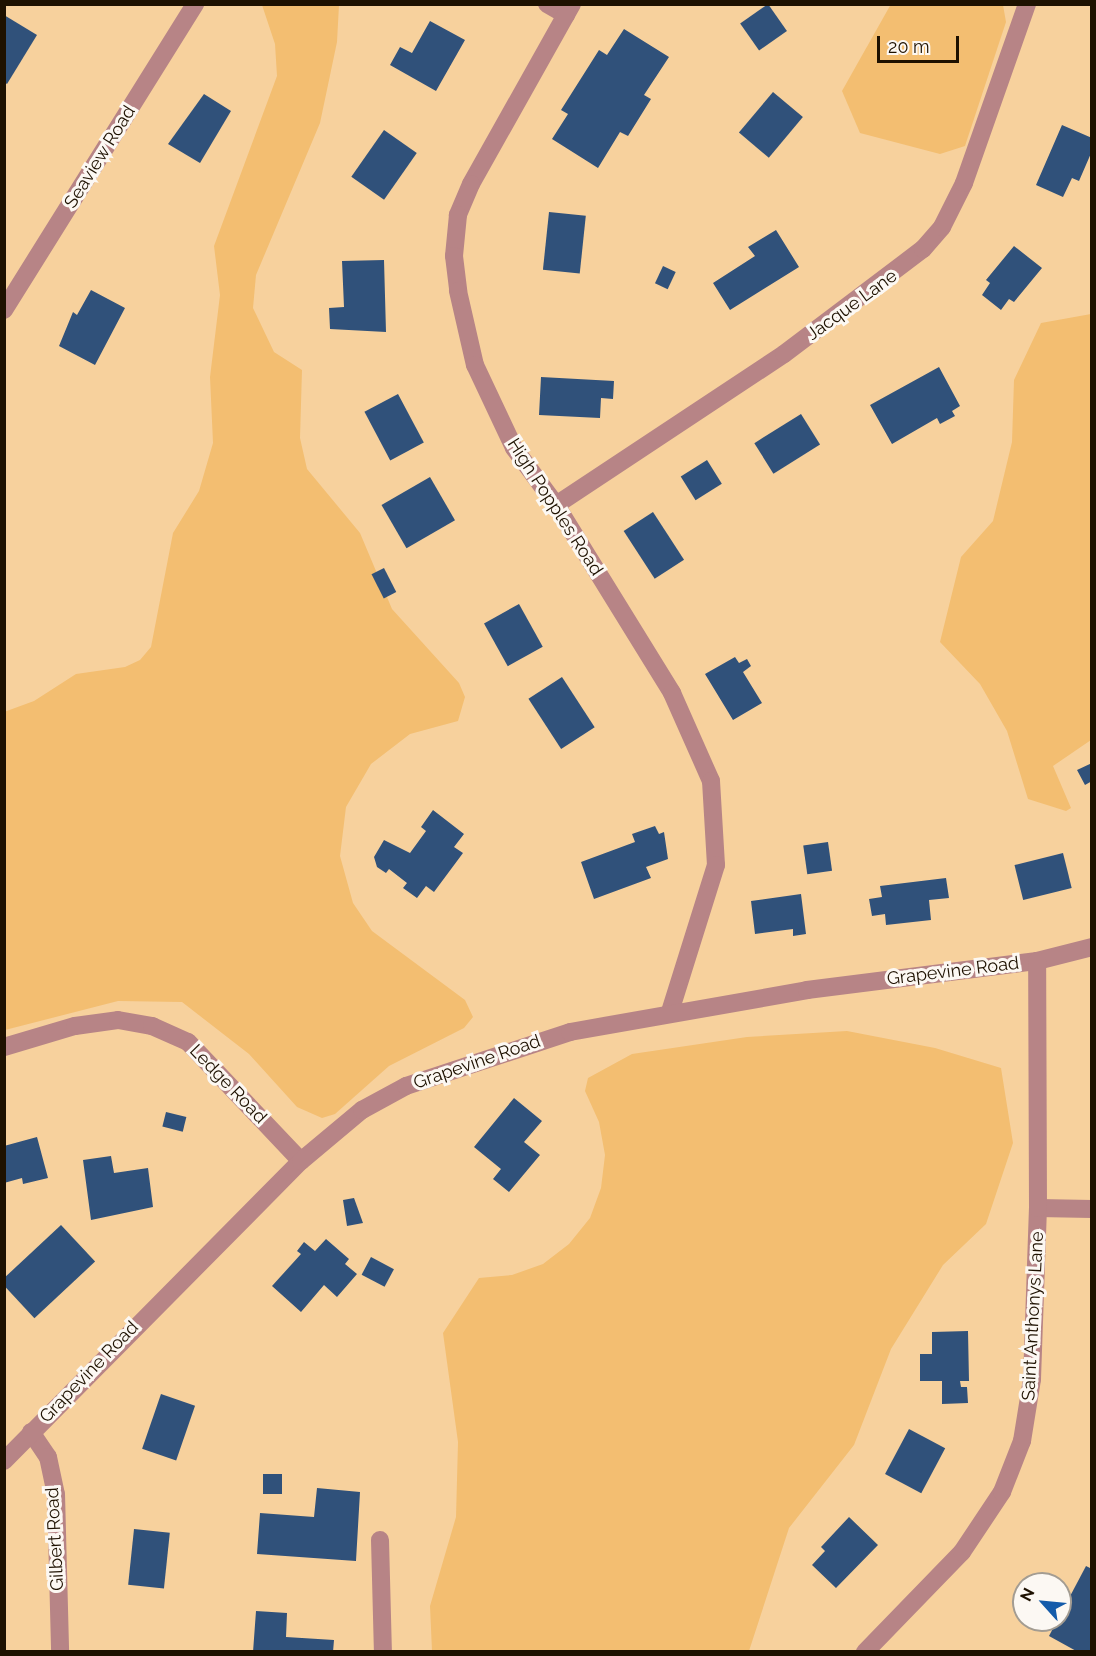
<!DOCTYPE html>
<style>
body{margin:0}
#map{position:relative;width:1096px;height:1656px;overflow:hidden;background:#f7d19d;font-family:Raleway,sans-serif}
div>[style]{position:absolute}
.green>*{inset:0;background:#f3be71}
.building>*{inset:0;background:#30517a;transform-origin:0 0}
.minor>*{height:18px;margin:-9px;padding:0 9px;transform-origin:9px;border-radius:9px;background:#b78486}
span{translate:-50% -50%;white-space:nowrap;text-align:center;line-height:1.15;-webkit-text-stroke:6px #fcf8f3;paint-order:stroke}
.street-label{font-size:18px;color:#1e1100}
.frame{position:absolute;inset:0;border:6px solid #1e1100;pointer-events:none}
.north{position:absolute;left:1012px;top:1572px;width:60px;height:60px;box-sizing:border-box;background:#fcf8f3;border:2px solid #a39c92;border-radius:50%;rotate:297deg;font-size:16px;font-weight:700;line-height:24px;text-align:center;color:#1e1100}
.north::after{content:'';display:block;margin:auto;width:21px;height:27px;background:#145baa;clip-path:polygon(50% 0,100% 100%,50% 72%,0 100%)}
.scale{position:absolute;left:877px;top:36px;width:82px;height:27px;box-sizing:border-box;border:3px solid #1e1100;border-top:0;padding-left:8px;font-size:18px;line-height:21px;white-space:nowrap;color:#1e1100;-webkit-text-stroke:4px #fcf8f3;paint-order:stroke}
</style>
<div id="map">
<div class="green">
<i style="clip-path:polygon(891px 4px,1003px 5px,1006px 22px,965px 146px,940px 154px,860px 133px,842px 91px)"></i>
<i style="clip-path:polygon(262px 5px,339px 5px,337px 42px,320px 123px,256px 275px,253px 308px,274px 352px,302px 370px,300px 438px,307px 469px,360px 533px,392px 609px,459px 683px,465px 697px,458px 721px,410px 734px,371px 764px,346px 807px,340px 856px,353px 903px,372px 931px,465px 1000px,473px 1017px,464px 1028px,389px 1066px,335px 1114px,322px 1118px,297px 1107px,249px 1054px,182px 1002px,118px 1001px,5px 1030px,4px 712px,34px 701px,76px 674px,125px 667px,140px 660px,151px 647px,173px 533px,199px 491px,213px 443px,210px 377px,220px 295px,214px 246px,277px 76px,275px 44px)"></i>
<i style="clip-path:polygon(1091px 314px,1091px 740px,1053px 766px,1071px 808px,1066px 811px,1028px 799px,1007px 731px,980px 684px,940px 642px,961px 557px,993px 521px,1012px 442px,1014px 380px,1041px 323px)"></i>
<i style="clip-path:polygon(847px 1031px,935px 1048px,1001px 1068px,1013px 1143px,986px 1224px,943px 1265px,891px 1349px,854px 1445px,789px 1528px,749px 1651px,432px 1651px,430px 1606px,456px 1517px,458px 1442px,443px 1333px,479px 1278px,512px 1275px,543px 1264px,569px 1244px,590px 1218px,601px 1188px,605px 1155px,599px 1122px,585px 1091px,588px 1078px,632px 1054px,747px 1037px)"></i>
</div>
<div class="building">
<i style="left:768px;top:4px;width:33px;height:34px;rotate:55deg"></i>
<i style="clip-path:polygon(4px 15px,37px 35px,7px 84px,4px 82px)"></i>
<i style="clip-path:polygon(430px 21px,465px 40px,436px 91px,390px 65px,400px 47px,412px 53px)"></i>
<i style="clip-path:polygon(624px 29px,669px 57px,644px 95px,651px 99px,628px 136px,620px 132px,598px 168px,552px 139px,568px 114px,561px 110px,599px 50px,607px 55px)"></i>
<i style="left:773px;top:92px;width:39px;height:53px;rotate:40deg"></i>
<i style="clip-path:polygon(204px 94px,231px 111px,200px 163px,168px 144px)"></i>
<i style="clip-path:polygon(1062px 125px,1092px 138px,1092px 151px,1079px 181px,1072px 178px,1063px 197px,1036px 185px)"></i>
<i style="left:384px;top:130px;width:40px;height:57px;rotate:35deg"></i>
<i style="left:549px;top:212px;width:37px;height:58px;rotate:6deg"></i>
<i style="clip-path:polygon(776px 230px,799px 267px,730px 310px,713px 283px,755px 256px,748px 247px)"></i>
<i style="clip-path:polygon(1014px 246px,1042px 268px,1014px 302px,1009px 299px,1001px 310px,982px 295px,990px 283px,986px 280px)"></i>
<i style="clip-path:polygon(384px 260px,386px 332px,330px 329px,329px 308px,344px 307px,342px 261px)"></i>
<i style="left:663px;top:266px;width:14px;height:19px;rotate:25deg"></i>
<i style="clip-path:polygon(91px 290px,125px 308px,95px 365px,59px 346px,73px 312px,77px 315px)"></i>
<i style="clip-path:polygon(939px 367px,960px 406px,952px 411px,955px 416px,940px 424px,937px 418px,892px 444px,870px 405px)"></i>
<i style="clip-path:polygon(541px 377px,614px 381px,613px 399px,601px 398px,600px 418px,539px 415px)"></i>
<i style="left:398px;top:394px;width:55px;height:38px;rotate:62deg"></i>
<i style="left:801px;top:414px;width:36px;height:55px;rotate:58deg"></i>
<i style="left:707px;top:460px;width:28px;height:31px;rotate:58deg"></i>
<i style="left:430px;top:477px;width:50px;height:56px;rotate:60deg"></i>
<i style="left:653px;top:512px;width:57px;height:35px;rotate:57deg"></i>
<i style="left:384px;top:568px;width:27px;height:14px;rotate:63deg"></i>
<i style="left:519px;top:604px;width:49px;height:40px;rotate:61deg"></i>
<i style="clip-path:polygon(735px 657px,739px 663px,747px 659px,751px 666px,743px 672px,762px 703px,733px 720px,705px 674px)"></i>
<i style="left:562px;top:677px;width:60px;height:40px;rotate:57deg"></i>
<i style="clip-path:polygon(1092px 763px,1092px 781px,1085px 785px,1077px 770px)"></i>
<i style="clip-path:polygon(433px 810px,464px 834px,454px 847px,463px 853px,434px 892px,426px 886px,417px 898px,403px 888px,407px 883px,389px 869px,386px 873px,377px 867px,374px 857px,384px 840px,410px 853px,426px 831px,421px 827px)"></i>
<i style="clip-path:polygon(655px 826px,659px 834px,664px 832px,668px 859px,646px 867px,651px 878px,594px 899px,581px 862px,635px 842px,632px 834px)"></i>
<i style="left:828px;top:842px;width:29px;height:25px;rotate:82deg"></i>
<i style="left:1063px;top:853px;width:36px;height:50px;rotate:76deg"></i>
<i style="clip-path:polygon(946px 878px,949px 898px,929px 900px,931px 920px,886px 925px,885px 914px,872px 916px,869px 899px,882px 897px,880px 886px)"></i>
<i style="clip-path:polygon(801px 894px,806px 934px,793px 936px,793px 929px,755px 934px,751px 901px)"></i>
<i style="clip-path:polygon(514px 1098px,542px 1121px,524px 1142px,540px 1155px,509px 1192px,493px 1179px,501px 1169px,474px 1147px)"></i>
<i style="left:166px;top:1112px;width:21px;height:15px;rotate:14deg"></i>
<i style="clip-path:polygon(37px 1137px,48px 1178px,23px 1184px,22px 1178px,4px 1183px,4px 1146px)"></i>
<i style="clip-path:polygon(111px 1156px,114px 1173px,148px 1168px,153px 1207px,91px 1220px,83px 1160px)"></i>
<i style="clip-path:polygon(354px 1198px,363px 1223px,347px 1226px,343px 1200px)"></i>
<i style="left:61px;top:1225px;width:50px;height:83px;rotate:47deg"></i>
<i style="clip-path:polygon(326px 1239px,349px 1259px,345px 1264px,357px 1274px,337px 1297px,324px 1285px,301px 1312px,272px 1286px,301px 1254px,297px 1251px,304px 1242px,315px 1251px)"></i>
<i style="left:371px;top:1257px;width:26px;height:20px;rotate:28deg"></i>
<i style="clip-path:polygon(968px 1331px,969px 1381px,960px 1381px,961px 1387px,967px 1387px,968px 1403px,942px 1404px,942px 1381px,920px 1381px,920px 1354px,932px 1354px,932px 1332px)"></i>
<i style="left:161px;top:1394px;width:36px;height:58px;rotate:19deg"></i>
<i style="left:909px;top:1429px;width:41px;height:51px;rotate:28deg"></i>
<i style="left:282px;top:1474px;width:20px;height:19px;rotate:90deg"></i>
<i style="clip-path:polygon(317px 1488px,360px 1492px,356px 1561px,257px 1554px,260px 1513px,314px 1517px)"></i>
<i style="clip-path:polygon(849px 1517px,878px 1545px,836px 1588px,812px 1565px,825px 1551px,821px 1547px)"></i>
<i style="left:134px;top:1529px;width:36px;height:56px;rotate:6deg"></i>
<i style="clip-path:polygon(1086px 1566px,1092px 1569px,1092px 1652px,1078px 1652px,1049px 1636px)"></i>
<i style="clip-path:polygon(256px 1611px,287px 1613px,286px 1637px,334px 1640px,333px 1652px,253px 1652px)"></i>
</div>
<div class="minor">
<i style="left:547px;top:4px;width:22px;rotate:30deg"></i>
<i style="left:572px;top:4px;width:206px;rotate:119.3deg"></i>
<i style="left:471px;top:184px;width:34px;rotate:113deg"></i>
<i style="left:458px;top:215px;width:41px;rotate:95.6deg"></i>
<i style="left:454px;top:256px;width:35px;rotate:83deg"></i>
<i style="left:458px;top:291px;width:76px;rotate:77.1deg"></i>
<i style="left:475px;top:365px;width:92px;rotate:64.8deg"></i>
<i style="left:514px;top:448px;width:71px;rotate:53.6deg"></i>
<i style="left:556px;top:505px;width:221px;rotate:58.3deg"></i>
<i style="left:672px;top:693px;width:96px;rotate:66.1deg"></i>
<i style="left:711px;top:781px;width:84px;rotate:86.6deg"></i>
<i style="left:716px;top:865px;width:154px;rotate:107.4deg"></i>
<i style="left:4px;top:310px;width:361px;rotate:-58deg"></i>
<i style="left:556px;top:505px;width:273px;rotate:-33.5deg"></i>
<i style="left:784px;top:354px;width:174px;rotate:-37.1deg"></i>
<i style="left:923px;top:249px;width:29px;rotate:-49deg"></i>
<i style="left:942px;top:227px;width:49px;rotate:-63.4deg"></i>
<i style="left:964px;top:183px;width:190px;rotate:-70.6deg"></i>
<i style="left:4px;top:1047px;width:74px;rotate:-16.5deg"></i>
<i style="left:75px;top:1026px;width:43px;rotate:-7.9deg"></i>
<i style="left:118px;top:1020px;width:35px;rotate:10deg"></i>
<i style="left:152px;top:1026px;width:39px;rotate:24deg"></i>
<i style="left:188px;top:1042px;width:164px;rotate:46.5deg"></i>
<i style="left:1038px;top:1208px;width:54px;rotate:1.1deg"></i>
<i style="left:31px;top:1432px;width:30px;rotate:56deg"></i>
<i style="left:48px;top:1457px;width:38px;rotate:78deg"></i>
<i style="left:56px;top:1494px;width:158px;rotate:88.5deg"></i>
<i style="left:4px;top:1461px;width:422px;rotate:-45.3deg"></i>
<i style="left:301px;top:1161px;width:80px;rotate:-39.9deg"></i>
<i style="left:362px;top:1110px;width:50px;rotate:-28.6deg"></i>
<i style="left:406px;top:1086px;width:173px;rotate:-18.2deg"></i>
<i style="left:570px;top:1032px;width:241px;rotate:-10deg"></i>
<i style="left:807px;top:990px;width:232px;rotate:-7.2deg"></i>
<i style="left:1037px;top:961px;width:57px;rotate:-14.3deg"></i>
<i style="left:380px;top:1540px;width:112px;rotate:88.5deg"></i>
<i style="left:865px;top:1652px;width:139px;rotate:-45.9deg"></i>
<i style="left:962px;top:1552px;width:72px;rotate:-56.3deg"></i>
<i style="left:1002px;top:1492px;width:55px;rotate:-68.6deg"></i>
<i style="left:1022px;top:1441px;width:63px;rotate:-80.8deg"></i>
<i style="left:1032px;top:1379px;width:171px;rotate:-88deg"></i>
<i style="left:1038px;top:1208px;width:247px;rotate:-90.2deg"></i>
</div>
<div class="street-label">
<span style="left:100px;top:157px;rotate:-58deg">Seaview Road</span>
<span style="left:852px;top:305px;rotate:-36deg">Jacque Lane</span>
<span style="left:555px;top:507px;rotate:57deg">High Popples Road</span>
<span style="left:953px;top:971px;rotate:-7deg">Grapevine Road</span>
<span style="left:477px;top:1062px;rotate:-19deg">Grapevine Road</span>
<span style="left:228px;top:1084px;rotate:46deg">Ledge Road</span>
<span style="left:1033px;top:1316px;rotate:-87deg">Saint Anthonys Lane</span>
<span style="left:89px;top:1372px;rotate:-46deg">Grapevine Road</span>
<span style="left:55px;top:1539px;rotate:-93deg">Gilbert Road</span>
</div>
<div class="frame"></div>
<div class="north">N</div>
<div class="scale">20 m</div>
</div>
